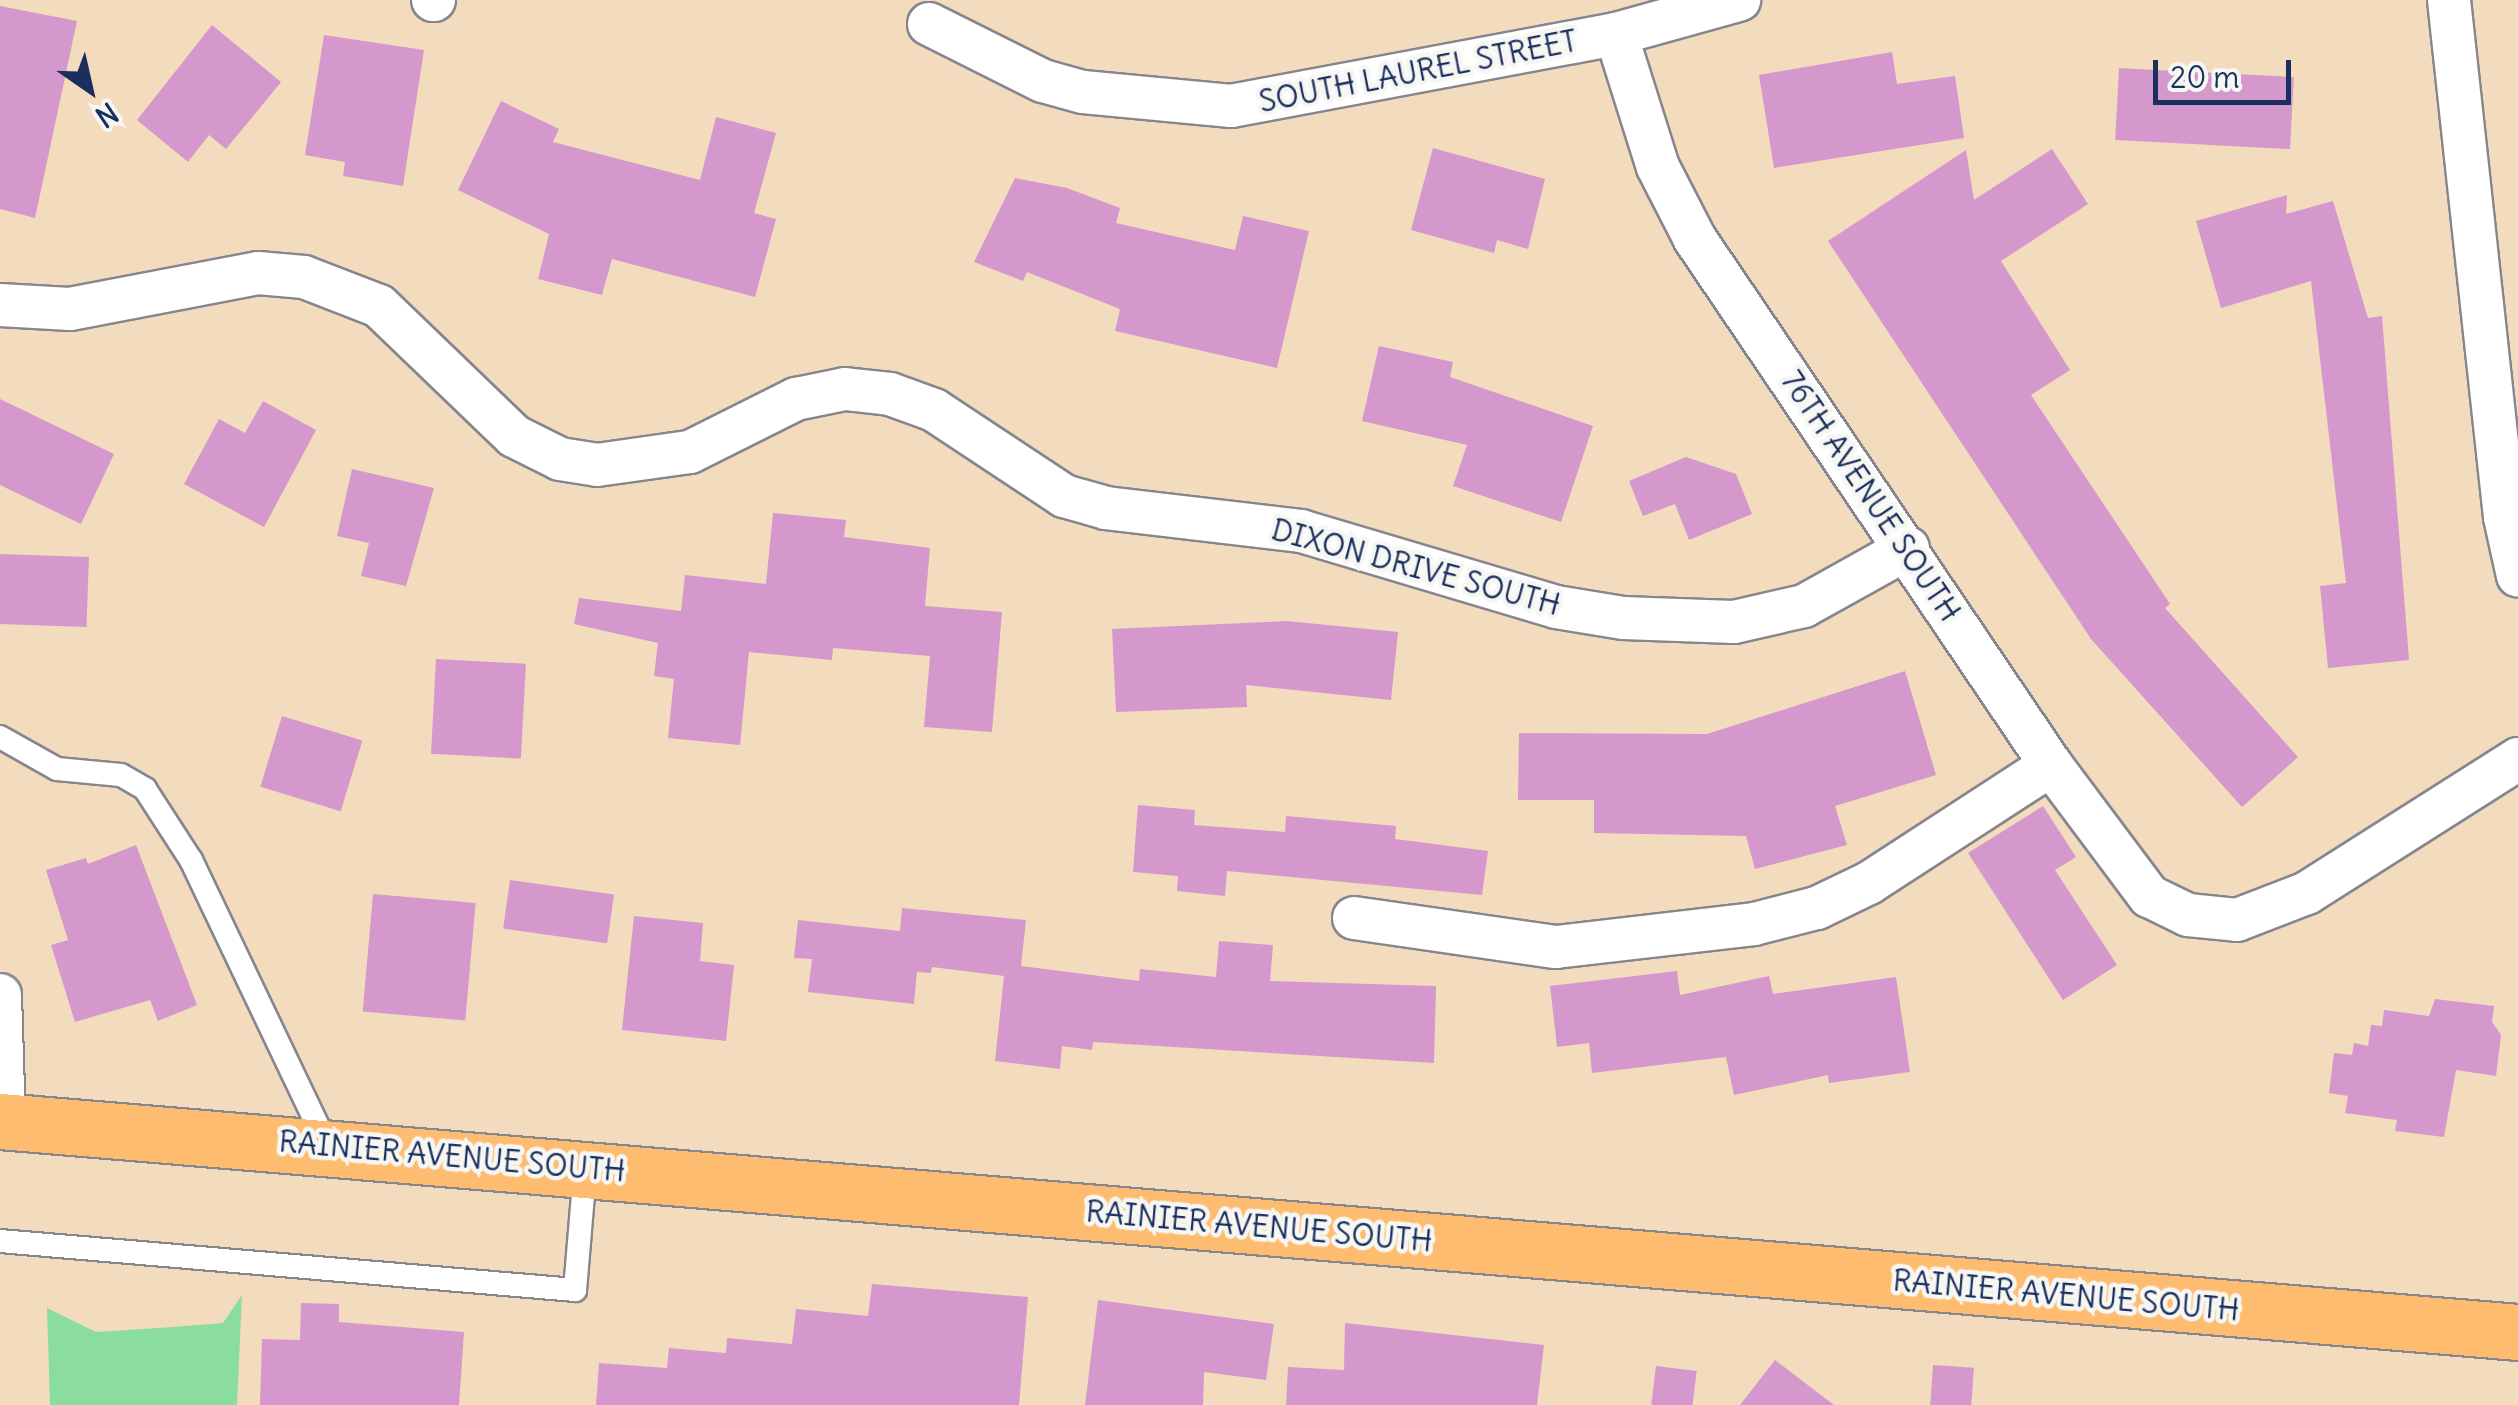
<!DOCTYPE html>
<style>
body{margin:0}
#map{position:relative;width:2518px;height:1405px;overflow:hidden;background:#f3dbbd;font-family:Delius,sans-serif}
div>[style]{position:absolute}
.green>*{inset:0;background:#8bdd9e}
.building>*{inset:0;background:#d498cc;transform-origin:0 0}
.roads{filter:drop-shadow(2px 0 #87858e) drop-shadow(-2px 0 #87858e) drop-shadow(0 2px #87858e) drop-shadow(0 -2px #87858e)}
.service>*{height:22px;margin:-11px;padding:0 11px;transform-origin:11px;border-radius:11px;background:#fff}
.minor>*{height:42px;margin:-21px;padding:0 21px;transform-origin:21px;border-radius:21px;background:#fff}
.primary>*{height:55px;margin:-27.5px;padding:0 27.5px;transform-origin:27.5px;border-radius:27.5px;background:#febc70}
span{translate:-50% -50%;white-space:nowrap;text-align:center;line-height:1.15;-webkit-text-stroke:9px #f6f6f2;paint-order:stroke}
.street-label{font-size:30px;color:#1b2f5e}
.north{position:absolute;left:40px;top:40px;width:100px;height:100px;-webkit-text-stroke:8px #f6f6f2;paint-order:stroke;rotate:146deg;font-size:28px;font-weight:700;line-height:40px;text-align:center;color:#1b2f5e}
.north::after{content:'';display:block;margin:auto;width:35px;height:45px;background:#1b2f5e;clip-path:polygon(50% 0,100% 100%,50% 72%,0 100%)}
.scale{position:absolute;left:2153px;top:60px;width:138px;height:45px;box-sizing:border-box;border:5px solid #1b2f5e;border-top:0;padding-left:12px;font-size:30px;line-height:35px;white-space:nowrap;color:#1b2f5e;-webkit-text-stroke:8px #f6f6f2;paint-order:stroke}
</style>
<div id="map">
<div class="green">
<i style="clip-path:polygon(242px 1295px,237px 1405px,50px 1405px,47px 1308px,96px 1332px,173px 1327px,223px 1323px)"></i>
</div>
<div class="building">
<i style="clip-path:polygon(0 6px,77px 21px,35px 218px,0 209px)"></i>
<i style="clip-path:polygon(212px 25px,281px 82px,226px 149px,209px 135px,188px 162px,137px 120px)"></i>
<i style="clip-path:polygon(324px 35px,424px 50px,403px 186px,343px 176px,345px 162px,305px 155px)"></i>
<i style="clip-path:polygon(1892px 52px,1897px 84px,1955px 76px,1964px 138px,1774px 168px,1759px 75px)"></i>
<i style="left:2119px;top:68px;width:175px;height:72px;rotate:3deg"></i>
<i style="clip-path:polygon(501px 101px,559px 129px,553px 142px,700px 180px,716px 117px,776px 133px,754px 213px,776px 219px,755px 297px,612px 259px,602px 295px,538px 279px,549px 234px,458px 190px)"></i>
<i style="clip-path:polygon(1433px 148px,1545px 179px,1528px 249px,1497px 240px,1494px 253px,1411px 230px)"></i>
<i style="clip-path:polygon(2052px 149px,2088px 204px,2001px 261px,2070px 370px,2031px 395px,2170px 604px,2165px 608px,2298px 757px,2242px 807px,2091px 639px,1828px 241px,1966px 150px,1974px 200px)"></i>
<i style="clip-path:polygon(1015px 178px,1067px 188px,1120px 208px,1116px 223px,1235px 250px,1243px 216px,1309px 231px,1277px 368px,1115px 331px,1120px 309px,1027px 272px,1023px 281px,974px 262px)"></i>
<i style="clip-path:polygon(2287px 195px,2286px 214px,2333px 201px,2368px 318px,2382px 316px,2409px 660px,2328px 668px,2320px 586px,2346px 583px,2311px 281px,2221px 308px,2196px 221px)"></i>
<i style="clip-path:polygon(1379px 346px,1453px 362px,1450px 377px,1593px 426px,1561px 522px,1453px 486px,1467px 445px,1362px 421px)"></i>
<i style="clip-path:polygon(0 399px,114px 454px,81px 524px,0 485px)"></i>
<i style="clip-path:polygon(263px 401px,316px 430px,264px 527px,184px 484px,219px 419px,245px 433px)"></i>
<i style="clip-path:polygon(1686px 457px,1736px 474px,1752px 514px,1689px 540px,1675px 504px,1643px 516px,1629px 481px)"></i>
<i style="clip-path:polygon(352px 469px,434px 488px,406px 586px,361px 576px,369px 543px,337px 536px)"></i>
<i style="clip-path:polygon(773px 513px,846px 520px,844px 537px,930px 548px,925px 606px,1002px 612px,992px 732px,924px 727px,930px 656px,833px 648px,832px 660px,749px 652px,740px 745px,668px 738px,674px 679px,654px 676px,658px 643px,574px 624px,579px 598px,681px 611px,685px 575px,766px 584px)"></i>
<i style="left:0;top:554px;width:89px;height:70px;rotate:2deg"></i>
<i style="clip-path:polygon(1287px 621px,1398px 632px,1391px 700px,1246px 685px,1247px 707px,1116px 712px,1112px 629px)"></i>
<i style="left:436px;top:659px;width:90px;height:95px;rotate:3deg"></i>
<i style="clip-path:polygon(1905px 671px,1936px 775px,1835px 806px,1847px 845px,1755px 869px,1746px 836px,1594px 833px,1594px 800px,1518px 800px,1519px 733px,1707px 734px)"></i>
<i style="left:282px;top:716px;width:84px;height:74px;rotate:17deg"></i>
<i style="clip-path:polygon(1138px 805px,1195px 810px,1194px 825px,1285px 832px,1286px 816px,1396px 826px,1395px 839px,1488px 851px,1482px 895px,1227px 871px,1225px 896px,1177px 891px,1178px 876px,1133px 872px)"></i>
<i style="clip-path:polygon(2043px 806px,2076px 857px,2055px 870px,2117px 965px,2063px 1000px,1968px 853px)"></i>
<i style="clip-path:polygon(136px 845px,197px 1005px,158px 1021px,150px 1000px,75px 1022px,51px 945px,68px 940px,46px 870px,86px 858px,88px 864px)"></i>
<i style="left:510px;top:880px;width:105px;height:49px;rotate:8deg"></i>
<i style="left:373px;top:894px;width:103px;height:118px;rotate:5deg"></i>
<i style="clip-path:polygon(902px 908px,1026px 920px,1021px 966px,1139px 981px,1140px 969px,1216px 977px,1219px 941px,1273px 945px,1270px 981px,1436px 986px,1434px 1063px,1093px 1042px,1092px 1050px,1062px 1046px,1060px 1069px,995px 1061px,1004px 976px,932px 967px,931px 973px,917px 972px,914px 1004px,808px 992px,812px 959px,794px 958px,798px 920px,900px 931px)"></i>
<i style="clip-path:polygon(634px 916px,703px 923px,700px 961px,734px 965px,726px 1041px,622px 1030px)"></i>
<i style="clip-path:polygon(1677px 971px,1680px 995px,1769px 976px,1773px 994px,1896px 977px,1910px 1072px,1829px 1083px,1828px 1075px,1734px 1095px,1726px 1057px,1592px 1073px,1589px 1043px,1557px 1047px,1550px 986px)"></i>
<i style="clip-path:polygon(2435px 999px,2494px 1006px,2492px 1022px,2501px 1035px,2496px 1076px,2456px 1070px,2444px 1137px,2395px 1131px,2397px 1120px,2345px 1113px,2348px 1096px,2329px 1093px,2334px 1053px,2352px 1055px,2354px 1043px,2368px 1046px,2371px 1025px,2382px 1026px,2384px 1010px,2429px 1016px)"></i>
<i style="clip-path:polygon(872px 1284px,1028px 1297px,1019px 1405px,596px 1405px,599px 1363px,667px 1368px,669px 1348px,726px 1353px,727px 1338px,792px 1344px,796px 1309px,868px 1316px)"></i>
<i style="clip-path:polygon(1098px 1300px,1274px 1324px,1266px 1380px,1204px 1372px,1203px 1405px,1085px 1405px)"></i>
<i style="clip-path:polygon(301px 1303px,339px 1304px,339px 1322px,464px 1332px,459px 1405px,260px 1405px,262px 1339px,300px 1340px)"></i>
<i style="clip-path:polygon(1345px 1323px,1544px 1345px,1537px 1405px,1286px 1405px,1288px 1367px,1344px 1370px)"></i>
<i style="clip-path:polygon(1775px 1360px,1834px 1405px,1740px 1405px)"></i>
<i style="left:1933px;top:1365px;width:41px;height:40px;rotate:4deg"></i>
<i style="left:1656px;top:1366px;width:41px;height:39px;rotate:7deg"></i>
</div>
<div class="roads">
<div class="service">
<i style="left:0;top:737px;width:65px;rotate:29.3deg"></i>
<i style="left:57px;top:769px;width:64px;rotate:5.4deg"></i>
<i style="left:121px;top:775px;width:28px;rotate:30deg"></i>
<i style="left:145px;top:789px;width:85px;rotate:57.1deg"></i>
<i style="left:191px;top:860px;width:316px;rotate:64.5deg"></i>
<i style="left:0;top:1241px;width:577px;rotate:4.87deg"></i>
<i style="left:575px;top:1290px;width:119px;rotate:-85.2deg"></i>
</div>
<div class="minor">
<i style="left:433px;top:0;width:1px"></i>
<i style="left:2449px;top:0;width:520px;rotate:83.82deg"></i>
<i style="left:2505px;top:517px;width:60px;rotate:77.6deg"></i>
<i style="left:929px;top:24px;width:127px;rotate:26.6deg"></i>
<i style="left:1043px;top:81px;width:41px;rotate:15.4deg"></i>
<i style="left:1083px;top:92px;width:149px;rotate:5.4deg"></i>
<i style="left:1231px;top:106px;width:392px;rotate:-10.6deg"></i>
<i style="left:1616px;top:34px;width:128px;rotate:-15.5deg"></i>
<i style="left:1616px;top:34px;width:139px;rotate:72.5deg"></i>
<i style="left:1658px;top:167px;width:81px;rotate:62.8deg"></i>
<i style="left:1695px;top:239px;width:635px;rotate:55.91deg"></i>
<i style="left:2051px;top:765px;width:164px;rotate:53.2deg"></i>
<i style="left:2149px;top:896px;width:43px;rotate:26deg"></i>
<i style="left:2188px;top:915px;width:49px;rotate:5.8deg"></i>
<i style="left:2237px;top:920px;width:75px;rotate:-21.1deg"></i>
<i style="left:2307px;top:893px;width:250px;rotate:-32.4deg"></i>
<i style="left:0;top:305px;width:70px;rotate:3.3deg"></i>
<i style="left:70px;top:309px;width:191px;rotate:-10.8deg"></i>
<i style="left:258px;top:273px;width:46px;rotate:5deg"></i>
<i style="left:304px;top:277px;width:80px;rotate:21.1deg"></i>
<i style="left:379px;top:306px;width:187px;rotate:43.9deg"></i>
<i style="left:514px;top:436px;width:51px;rotate:26.6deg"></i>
<i style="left:560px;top:459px;width:37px;rotate:9deg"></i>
<i style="left:597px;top:465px;width:94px;rotate:-8deg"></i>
<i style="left:690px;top:452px;width:119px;rotate:-26.6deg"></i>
<i style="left:796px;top:399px;width:50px;rotate:-11.5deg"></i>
<i style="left:845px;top:389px;width:45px;rotate:6.3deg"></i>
<i style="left:890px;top:394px;width:47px;rotate:20deg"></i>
<i style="left:934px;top:410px;width:156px;rotate:33.5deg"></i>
<i style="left:1064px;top:496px;width:44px;rotate:15.9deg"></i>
<i style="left:1106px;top:508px;width:196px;rotate:6.7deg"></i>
<i style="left:1301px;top:531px;width:266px;rotate:16.6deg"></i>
<i style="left:1556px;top:607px;width:68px;rotate:9.3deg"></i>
<i style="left:1623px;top:618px;width:111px;rotate:2.1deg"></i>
<i style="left:1734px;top:622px;width:72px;rotate:-12.9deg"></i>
<i style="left:1804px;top:606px;width:119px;rotate:-29.1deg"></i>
<i style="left:1354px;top:918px;width:204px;rotate:8.2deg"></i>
<i style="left:1556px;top:947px;width:199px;rotate:-6.6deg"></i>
<i style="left:1754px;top:924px;width:65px;rotate:-14.3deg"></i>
<i style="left:1817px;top:908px;width:58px;rotate:-25.7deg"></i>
<i style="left:1869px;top:883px;width:217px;rotate:-33deg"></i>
<i style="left:0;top:995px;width:127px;rotate:88.2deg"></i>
</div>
<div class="primary">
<i style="left:0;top:1121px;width:2527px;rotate:4.79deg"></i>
</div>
</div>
<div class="street-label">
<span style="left:1418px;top:71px;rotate:-11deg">SOUTH LAUREL STREET</span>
<span style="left:1871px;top:496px;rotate:56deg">76TH AVENUE SOUTH</span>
<span style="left:1416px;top:567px;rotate:15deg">DIXON DRIVE SOUTH</span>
<span style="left:452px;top:1156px;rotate:5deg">RAINIER AVENUE SOUTH</span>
<span style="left:1259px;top:1226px;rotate:5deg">RAINIER AVENUE SOUTH</span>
<span style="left:2066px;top:1295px;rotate:5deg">RAINIER AVENUE SOUTH</span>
</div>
<div class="north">N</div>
<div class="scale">20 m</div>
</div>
